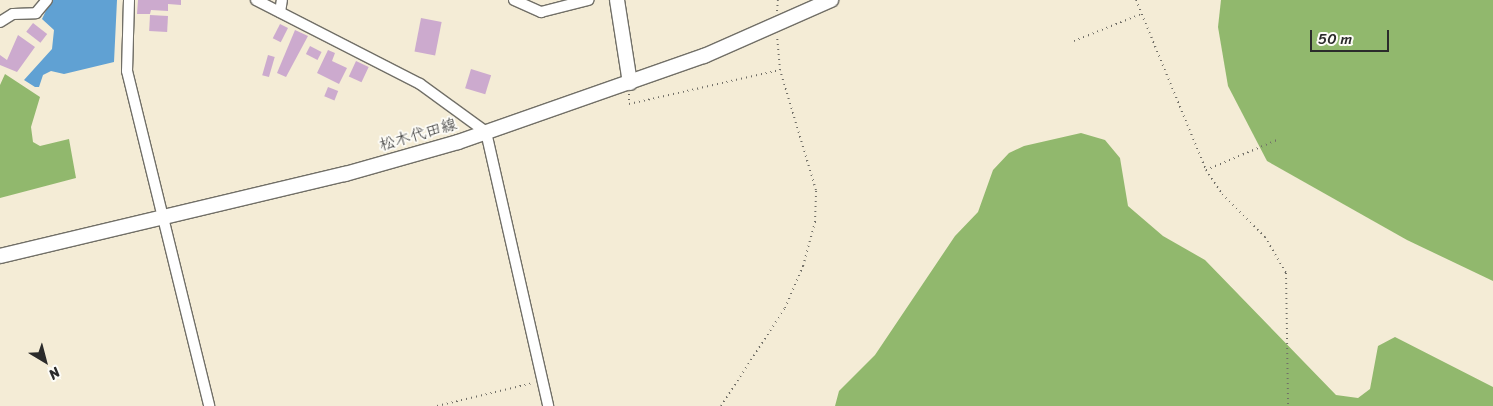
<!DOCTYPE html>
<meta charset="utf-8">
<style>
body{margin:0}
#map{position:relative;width:1493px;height:406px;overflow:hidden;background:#f4ecd6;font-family:Sriracha,"Klee One",sans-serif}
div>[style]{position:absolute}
.forest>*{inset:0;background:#91b86d}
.water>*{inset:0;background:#60a1d3}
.building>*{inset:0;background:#ccaace;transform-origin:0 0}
.path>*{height:2px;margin-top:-1px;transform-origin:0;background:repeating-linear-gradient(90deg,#716f67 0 1px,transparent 0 5px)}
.roads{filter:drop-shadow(1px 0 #716f67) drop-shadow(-1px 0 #716f67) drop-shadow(0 1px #716f67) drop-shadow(0 -1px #716f67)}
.street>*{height:10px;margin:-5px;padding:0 5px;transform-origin:5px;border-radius:5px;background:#fff}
.secondary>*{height:14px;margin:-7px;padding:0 7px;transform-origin:7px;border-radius:7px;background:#fff}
span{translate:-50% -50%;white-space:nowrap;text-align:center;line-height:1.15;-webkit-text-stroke:4px #fdfcf7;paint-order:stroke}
.street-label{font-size:16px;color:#2b2b2b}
.north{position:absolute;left:20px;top:336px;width:50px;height:50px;-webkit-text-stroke:4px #fdfcf7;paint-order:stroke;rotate:143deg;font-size:14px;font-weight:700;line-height:20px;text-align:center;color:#2b2b2b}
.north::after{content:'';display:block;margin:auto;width:18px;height:22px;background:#2b2b2b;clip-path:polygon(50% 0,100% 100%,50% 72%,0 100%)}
.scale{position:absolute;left:1310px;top:30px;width:79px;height:22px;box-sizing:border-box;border:2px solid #2b2b2b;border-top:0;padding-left:6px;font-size:15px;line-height:18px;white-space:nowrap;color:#2b2b2b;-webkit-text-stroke:4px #fdfcf7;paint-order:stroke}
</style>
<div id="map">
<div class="forest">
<i style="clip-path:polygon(1221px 0,1493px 0,1493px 281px,1407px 240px,1267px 161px,1228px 86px,1218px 27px)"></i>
<i style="clip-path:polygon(5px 74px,40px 97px,31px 127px,33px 142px,40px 146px,69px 139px,76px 178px,0 198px,0 85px)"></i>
<i style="clip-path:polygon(1081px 133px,1105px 140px,1120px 158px,1128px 206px,1163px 236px,1205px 260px,1336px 395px,1358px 398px,1370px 389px,1378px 346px,1395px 337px,1493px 387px,1493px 406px,835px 406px,839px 391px,875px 355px,955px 236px,978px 212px,993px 170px,1009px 153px,1024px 146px)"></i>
</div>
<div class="water">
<i style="clip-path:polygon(51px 0,117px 0,114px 62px,64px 74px,51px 71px,43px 75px,39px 87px,35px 87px,24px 80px,52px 49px,54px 30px,42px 19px)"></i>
</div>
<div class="building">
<i style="clip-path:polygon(138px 0,181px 0,181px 5px,168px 4px,168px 11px,151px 10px,150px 14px,137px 14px)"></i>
<i style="left:150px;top:15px;width:18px;height:16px;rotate:3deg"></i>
<i style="left:421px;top:18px;width:21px;height:34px;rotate:11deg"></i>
<i style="left:33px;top:23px;width:18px;height:11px;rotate:38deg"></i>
<i style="left:280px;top:24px;width:9px;height:16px;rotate:27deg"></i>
<i style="clip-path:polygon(295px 30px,308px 36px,286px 77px,277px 73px)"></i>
<i style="clip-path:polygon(18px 35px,35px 47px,17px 72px,0 65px,0 55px,7px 60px)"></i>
<i style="left:310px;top:46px;width:13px;height:9px;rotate:27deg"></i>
<i style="clip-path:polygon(328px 50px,335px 53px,332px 61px,347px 68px,339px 84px,317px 73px)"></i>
<i style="left:268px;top:55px;width:7px;height:21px;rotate:16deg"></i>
<i style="left:356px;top:61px;width:14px;height:17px;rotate:25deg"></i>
<i style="left:471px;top:69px;width:21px;height:20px;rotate:17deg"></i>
<i style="left:328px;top:87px;width:11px;height:10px;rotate:22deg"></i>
</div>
<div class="path">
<i style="left:1136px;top:0;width:184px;rotate:67.6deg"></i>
<i style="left:1206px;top:170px;width:29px;rotate:56deg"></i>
<i style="left:1222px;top:194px;width:61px;rotate:45deg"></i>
<i style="left:1265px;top:237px;width:42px;rotate:59.7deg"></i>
<i style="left:1286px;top:273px;width:133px;rotate:89.1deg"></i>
<i style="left:777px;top:11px;width:11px;rotate:-85deg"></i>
<i style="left:1074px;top:41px;width:72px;rotate:-21.9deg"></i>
<i style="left:629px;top:94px;width:10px;rotate:90deg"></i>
<i style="left:629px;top:104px;width:155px;rotate:-12.7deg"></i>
<i style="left:1206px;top:170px;width:77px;rotate:-22.9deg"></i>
<i style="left:437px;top:406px;width:99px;rotate:-13.5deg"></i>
<i style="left:721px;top:406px;width:117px;rotate:-56.9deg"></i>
<i style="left:785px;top:308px;width:46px;rotate:-66.8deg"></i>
<i style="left:803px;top:266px;width:46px;rotate:-74.7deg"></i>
<i style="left:815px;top:222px;width:32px;rotate:-88deg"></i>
<i style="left:816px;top:190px;width:125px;rotate:-106.7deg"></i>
<i style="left:780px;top:70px;width:35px;rotate:-95deg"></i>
</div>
<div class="roads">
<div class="street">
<i style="left:129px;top:0;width:71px;rotate:91.6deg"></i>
<i style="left:127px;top:71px;width:345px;rotate:76.2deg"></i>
<i style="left:256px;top:0;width:184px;rotate:27.1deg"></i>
<i style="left:420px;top:84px;width:82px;rotate:36deg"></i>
<i style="left:486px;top:132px;width:281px;rotate:77.2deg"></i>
<i style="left:514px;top:0;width:30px;rotate:24deg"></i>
<i style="left:541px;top:12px;width:49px;rotate:-14.3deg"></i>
<i style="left:280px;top:12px;width:12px;rotate:-81deg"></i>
<i style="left:0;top:22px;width:15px;rotate:-32deg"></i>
<i style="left:13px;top:14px;width:23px;rotate:-2deg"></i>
<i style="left:36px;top:13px;width:17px;rotate:-50deg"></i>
</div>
<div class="secondary">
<i style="left:617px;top:0;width:84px;rotate:81.1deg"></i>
<i style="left:0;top:256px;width:355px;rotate:-13.4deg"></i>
<i style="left:345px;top:174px;width:117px;rotate:-15.8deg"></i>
<i style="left:458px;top:142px;width:261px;rotate:-19.3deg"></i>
<i style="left:704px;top:56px;width:139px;rotate:-23.8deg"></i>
</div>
</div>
<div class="street-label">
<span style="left:418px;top:135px;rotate:-16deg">松木代田線</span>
</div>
<div class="north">N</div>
<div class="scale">50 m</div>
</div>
